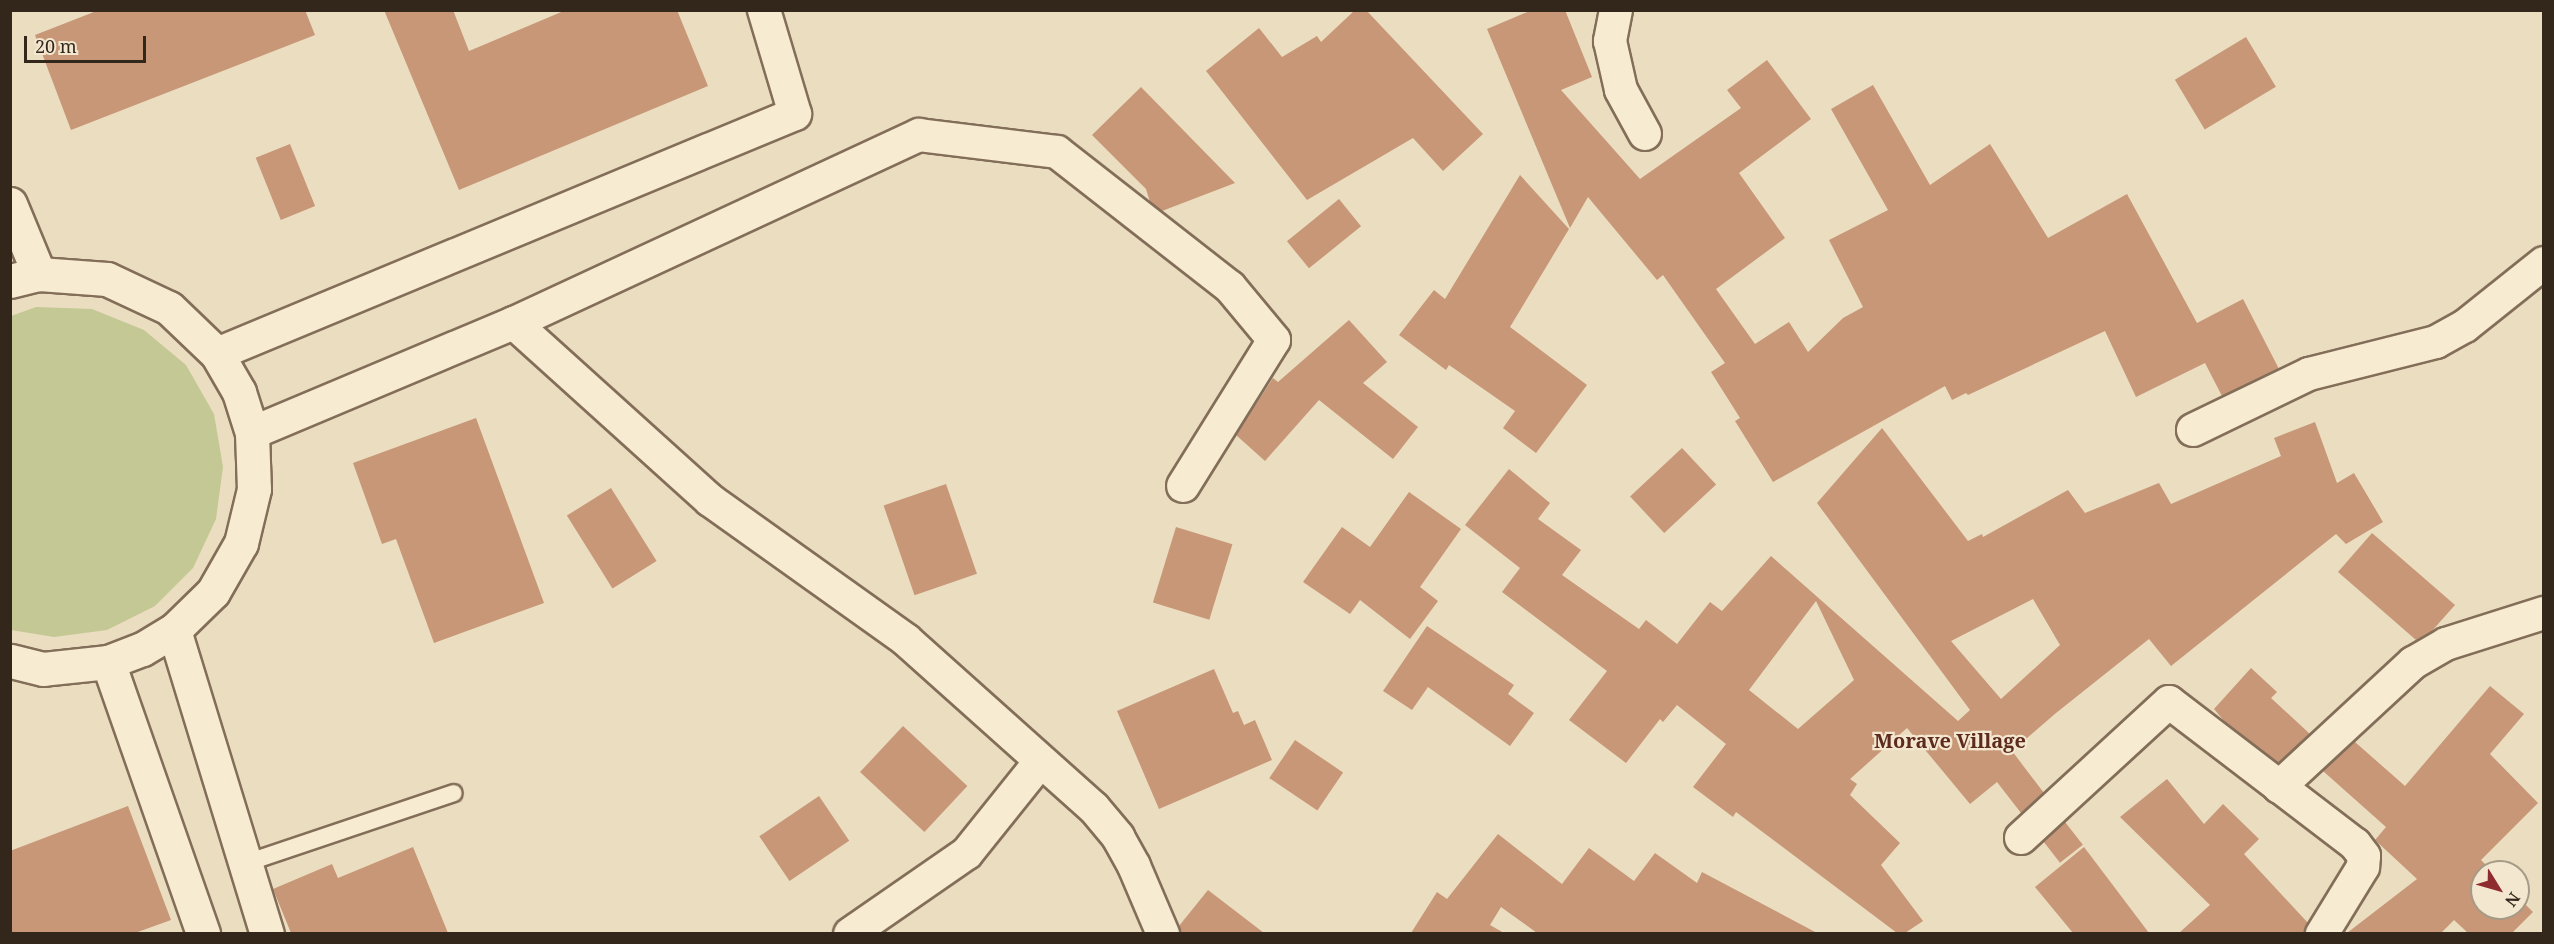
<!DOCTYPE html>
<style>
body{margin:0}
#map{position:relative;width:2554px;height:944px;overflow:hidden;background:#ebddc0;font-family:"Noto Serif",serif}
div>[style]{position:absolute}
.green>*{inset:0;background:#c3c894}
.building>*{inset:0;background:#c79777;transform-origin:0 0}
.roads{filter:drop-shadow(2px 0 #836e59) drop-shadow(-2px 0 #836e59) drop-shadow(0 2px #836e59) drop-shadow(0 -2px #836e59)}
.lane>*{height:16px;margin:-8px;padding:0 8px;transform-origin:8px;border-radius:8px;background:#f7ebd2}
.street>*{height:32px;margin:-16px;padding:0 16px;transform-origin:16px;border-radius:16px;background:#f7ebd2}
.secondary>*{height:33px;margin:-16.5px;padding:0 16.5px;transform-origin:16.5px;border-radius:16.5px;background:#f7ebd2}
span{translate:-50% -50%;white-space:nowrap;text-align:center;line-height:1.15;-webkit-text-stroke:4.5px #f3e8cf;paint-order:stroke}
.neighbourhood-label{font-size:20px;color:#5d2a1e;font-weight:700}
.frame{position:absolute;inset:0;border:12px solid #33271c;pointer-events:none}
.north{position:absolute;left:2470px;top:860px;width:60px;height:60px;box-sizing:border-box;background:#f3e8cf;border:2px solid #a69b87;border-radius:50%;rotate:127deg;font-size:16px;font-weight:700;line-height:24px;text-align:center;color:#33271c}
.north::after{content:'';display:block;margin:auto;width:21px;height:27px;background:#8e2c2f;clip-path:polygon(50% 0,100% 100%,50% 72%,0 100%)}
.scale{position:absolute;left:24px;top:36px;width:122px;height:27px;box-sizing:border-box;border:3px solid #33271c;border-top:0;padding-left:8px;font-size:18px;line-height:21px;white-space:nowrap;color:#33271c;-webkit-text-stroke:4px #f3e8cf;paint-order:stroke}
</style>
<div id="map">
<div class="green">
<i style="clip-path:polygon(36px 307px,92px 309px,144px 330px,186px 365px,214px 414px,223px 467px,216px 519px,193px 568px,155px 606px,107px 630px,54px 637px,11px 630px,11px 316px)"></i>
</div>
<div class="building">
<i style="clip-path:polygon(99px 10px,305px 10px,315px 35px,71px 130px,35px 35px)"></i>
<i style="clip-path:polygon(384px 10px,453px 10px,469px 51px,566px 10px,677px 10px,708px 86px,459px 190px)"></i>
<i style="clip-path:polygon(1355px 10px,1366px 10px,1483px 134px,1443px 171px,1413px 138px,1307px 200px,1206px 71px,1259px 28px,1282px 57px,1317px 36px,1321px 42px)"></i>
<i style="clip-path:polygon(1532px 10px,1565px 10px,1592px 77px,1561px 90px,1640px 179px,1741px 108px,1727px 90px,1767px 60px,1811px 119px,1739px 173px,1785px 238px,1716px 289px,1755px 344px,1789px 322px,1808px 352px,1843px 318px,1863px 307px,1829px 240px,1888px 210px,1831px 109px,1873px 85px,1930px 185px,1990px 144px,2048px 238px,2127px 194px,2197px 323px,2243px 299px,2279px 369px,2222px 396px,2205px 363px,2136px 397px,2105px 331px,1968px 395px,1966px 393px,1952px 400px,1945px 386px,1773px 482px,1735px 421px,1740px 418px,1711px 372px,1725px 363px,1663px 275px,1657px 280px,1588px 197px,1570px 228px,1487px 29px)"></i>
<i style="left:2246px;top:37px;width:58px;height:83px;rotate:59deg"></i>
<i style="clip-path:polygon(1141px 87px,1235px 183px,1162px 211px,1150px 202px,1146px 189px,1092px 135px)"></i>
<i style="left:290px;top:144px;width:67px;height:37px;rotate:68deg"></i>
<i style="clip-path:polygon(1520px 175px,1569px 229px,1510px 327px,1587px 385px,1536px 453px,1503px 428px,1515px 411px,1449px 365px,1446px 370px,1399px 335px,1434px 290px,1445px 299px)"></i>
<i style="left:1339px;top:199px;width:35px;height:67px;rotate:51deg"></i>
<i style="clip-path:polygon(1349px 320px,1387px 362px,1363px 383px,1418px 427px,1393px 459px,1319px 400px,1265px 461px,1236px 435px,1273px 378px,1278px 382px)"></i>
<i style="clip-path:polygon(476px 418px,544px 603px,434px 643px,396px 539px,382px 544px,353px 463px)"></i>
<i style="clip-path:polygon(evenodd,2315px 422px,2337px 483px,2354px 473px,2383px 522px,2346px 544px,2336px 534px,2171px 666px,2149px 639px,2056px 713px,2012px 751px,2044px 793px,2021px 813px,1997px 782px,1970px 804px,1907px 728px,1850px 779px,1857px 784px,1850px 795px,1900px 843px,1881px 865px,1923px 921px,1905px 933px,1897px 933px,1736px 812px,1733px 817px,1693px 787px,1726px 744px,1677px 705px,1663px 722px,1660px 719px,1626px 763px,1569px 720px,1607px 671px,1502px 592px,1520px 568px,1465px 525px,1509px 469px,1550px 503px,1538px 519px,1581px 550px,1562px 575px,1639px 629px,1646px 620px,1677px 644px,1710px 602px,1722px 611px,1771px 556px,1958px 721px,1970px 710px,1817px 503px,1882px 428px,1968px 541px,1982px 534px,1983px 537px,2068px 490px,2085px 513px,2159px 483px,2171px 504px,2281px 456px,2274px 438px,2315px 422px,2033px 599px,2060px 645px,2001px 699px,1951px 641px,2033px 599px,2315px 422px,1816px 601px,1854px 680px,1798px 729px,1749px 690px,1816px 601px)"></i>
<i style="left:1682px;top:448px;width:50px;height:71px;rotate:47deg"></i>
<i style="left:946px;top:484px;width:95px;height:66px;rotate:71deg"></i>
<i style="left:611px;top:488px;width:86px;height:52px;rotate:58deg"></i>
<i style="clip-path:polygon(1409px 492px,1461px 529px,1420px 587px,1438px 601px,1410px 639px,1360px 600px,1350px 614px,1303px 582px,1342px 527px,1370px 547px)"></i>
<i style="left:1176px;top:527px;width:59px;height:79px;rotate:17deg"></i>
<i style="clip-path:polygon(2372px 533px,2455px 605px,2431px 632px,2416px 640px,2338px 572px)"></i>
<i style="clip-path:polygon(1427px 626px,1514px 685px,1508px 694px,1534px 713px,1510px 746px,1428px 687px,1412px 710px,1383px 691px)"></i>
<i style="clip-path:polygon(2251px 668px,2277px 692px,2271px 698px,2310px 734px,2278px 763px,2225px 722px,2214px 709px)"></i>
<i style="clip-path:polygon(1214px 669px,1233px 713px,1238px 711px,1244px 725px,1255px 720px,1272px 760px,1159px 809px,1117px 711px)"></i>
<i style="clip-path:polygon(2490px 686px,2524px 714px,2490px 754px,2538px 803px,2481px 860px,2493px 872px,2482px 872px,2482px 908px,2518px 908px,2518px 897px,2533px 912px,2512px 933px,2468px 933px,2454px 920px,2441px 933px,2347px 933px,2417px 879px,2375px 840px,2386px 827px,2323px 771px,2355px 742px,2405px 786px)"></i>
<i style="left:903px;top:726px;width:88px;height:63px;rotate:43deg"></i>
<i style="left:1295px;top:740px;width:58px;height:46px;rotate:34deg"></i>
<i style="clip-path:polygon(2167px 779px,2204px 824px,2223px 804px,2259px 839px,2244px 854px,2308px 923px,2304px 933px,2179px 933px,2210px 905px,2120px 817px)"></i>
<i style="left:819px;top:796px;width:54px;height:72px;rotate:56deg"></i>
<i style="clip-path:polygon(128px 806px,171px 920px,135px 933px,10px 933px,10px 851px)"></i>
<i style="left:2065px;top:822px;width:29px;height:29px;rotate:52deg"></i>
<i style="clip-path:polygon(1498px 834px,1562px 884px,1589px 848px,1634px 881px,1655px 853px,1697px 883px,1702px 872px,1817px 933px,1537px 933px,1501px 907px,1490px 925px,1504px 933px,1411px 933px,1437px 892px,1447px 899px)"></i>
<i style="clip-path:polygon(413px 847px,448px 933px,291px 933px,273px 889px,332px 864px,338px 878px)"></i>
<i style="clip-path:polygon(2084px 847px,2149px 933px,2073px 933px,2035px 887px)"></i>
<i style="clip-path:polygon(1208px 890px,1264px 933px,1181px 933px,1179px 926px)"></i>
</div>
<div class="roads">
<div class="lane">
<i style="left:246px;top:863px;width:219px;rotate:-18.6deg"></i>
</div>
<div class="street">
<i style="left:1616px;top:10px;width:32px;rotate:101deg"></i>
<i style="left:1610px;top:41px;width:50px;rotate:77.3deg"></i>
<i style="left:1621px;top:90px;width:50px;rotate:61.4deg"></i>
<i style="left:514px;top:323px;width:264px;rotate:42.1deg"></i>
<i style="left:710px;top:500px;width:241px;rotate:35.5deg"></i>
<i style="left:906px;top:640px;width:252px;rotate:41.8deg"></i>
<i style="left:1094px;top:808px;width:38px;rotate:50deg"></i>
<i style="left:1118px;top:837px;width:33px;rotate:61deg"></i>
<i style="left:1134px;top:866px;width:74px;rotate:66.9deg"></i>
<i style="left:217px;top:354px;width:626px;rotate:-22.55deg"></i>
<i style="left:795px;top:114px;width:109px;rotate:-106.6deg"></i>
<i style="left:2193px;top:430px;width:129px;rotate:-25.8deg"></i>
<i style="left:2309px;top:374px;width:131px;rotate:-14.1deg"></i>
<i style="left:2436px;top:342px;width:33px;rotate:-29deg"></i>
<i style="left:2465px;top:326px;width:101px;rotate:-38.6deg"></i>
<i style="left:252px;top:433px;width:284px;rotate:-22.8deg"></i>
<i style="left:514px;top:323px;width:447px;rotate:-24.9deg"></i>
<i style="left:919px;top:135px;width:139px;rotate:7deg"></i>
<i style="left:1057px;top:152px;width:219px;rotate:38deg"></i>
<i style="left:1230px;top:287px;width:69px;rotate:50.3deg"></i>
<i style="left:1274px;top:340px;width:172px;rotate:121.9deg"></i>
<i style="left:2279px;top:787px;width:183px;rotate:-42.8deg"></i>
<i style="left:2413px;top:663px;width:38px;rotate:-30deg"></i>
<i style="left:2446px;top:644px;width:103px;rotate:-17.6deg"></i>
<i style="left:2021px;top:838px;width:201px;rotate:-42.6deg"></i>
<i style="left:2169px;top:702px;width:234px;rotate:37.4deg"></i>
<i style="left:2355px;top:844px;width:15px;rotate:53deg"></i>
<i style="left:2364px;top:856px;width:11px;rotate:95deg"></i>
<i style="left:2363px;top:867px;width:79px;rotate:121.5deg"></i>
<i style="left:850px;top:934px;width:142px;rotate:-34.7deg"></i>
<i style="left:967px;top:853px;width:117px;rotate:-51.3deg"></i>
</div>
<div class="secondary">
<i style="left:10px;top:204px;width:76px;rotate:67.5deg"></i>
<i style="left:10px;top:281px;width:30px;rotate:-14deg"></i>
<i style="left:39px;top:274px;width:68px;rotate:4.2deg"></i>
<i style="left:107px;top:279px;width:68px;rotate:25.1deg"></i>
<i style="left:169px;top:308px;width:66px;rotate:43.8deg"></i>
<i style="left:217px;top:354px;width:44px;rotate:59.9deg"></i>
<i style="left:239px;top:392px;width:43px;rotate:72.4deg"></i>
<i style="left:252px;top:433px;width:56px;rotate:88deg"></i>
<i style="left:254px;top:489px;width:56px;rotate:103.5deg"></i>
<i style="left:241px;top:543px;width:56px;rotate:119.7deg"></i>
<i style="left:213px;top:592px;width:54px;rotate:135.7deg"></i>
<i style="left:174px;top:630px;width:37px;rotate:149deg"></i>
<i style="left:142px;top:649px;width:36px;rotate:159deg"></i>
<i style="left:108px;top:662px;width:65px;rotate:173.9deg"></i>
<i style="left:43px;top:669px;width:34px;rotate:-166deg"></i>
<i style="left:174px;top:630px;width:318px;rotate:73deg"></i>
<i style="left:108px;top:662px;width:288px;rotate:70.7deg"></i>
</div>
</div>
<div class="neighbourhood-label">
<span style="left:1950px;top:740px">Morave Village</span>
</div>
<div class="frame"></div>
<div class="north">N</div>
<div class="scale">20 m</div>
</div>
